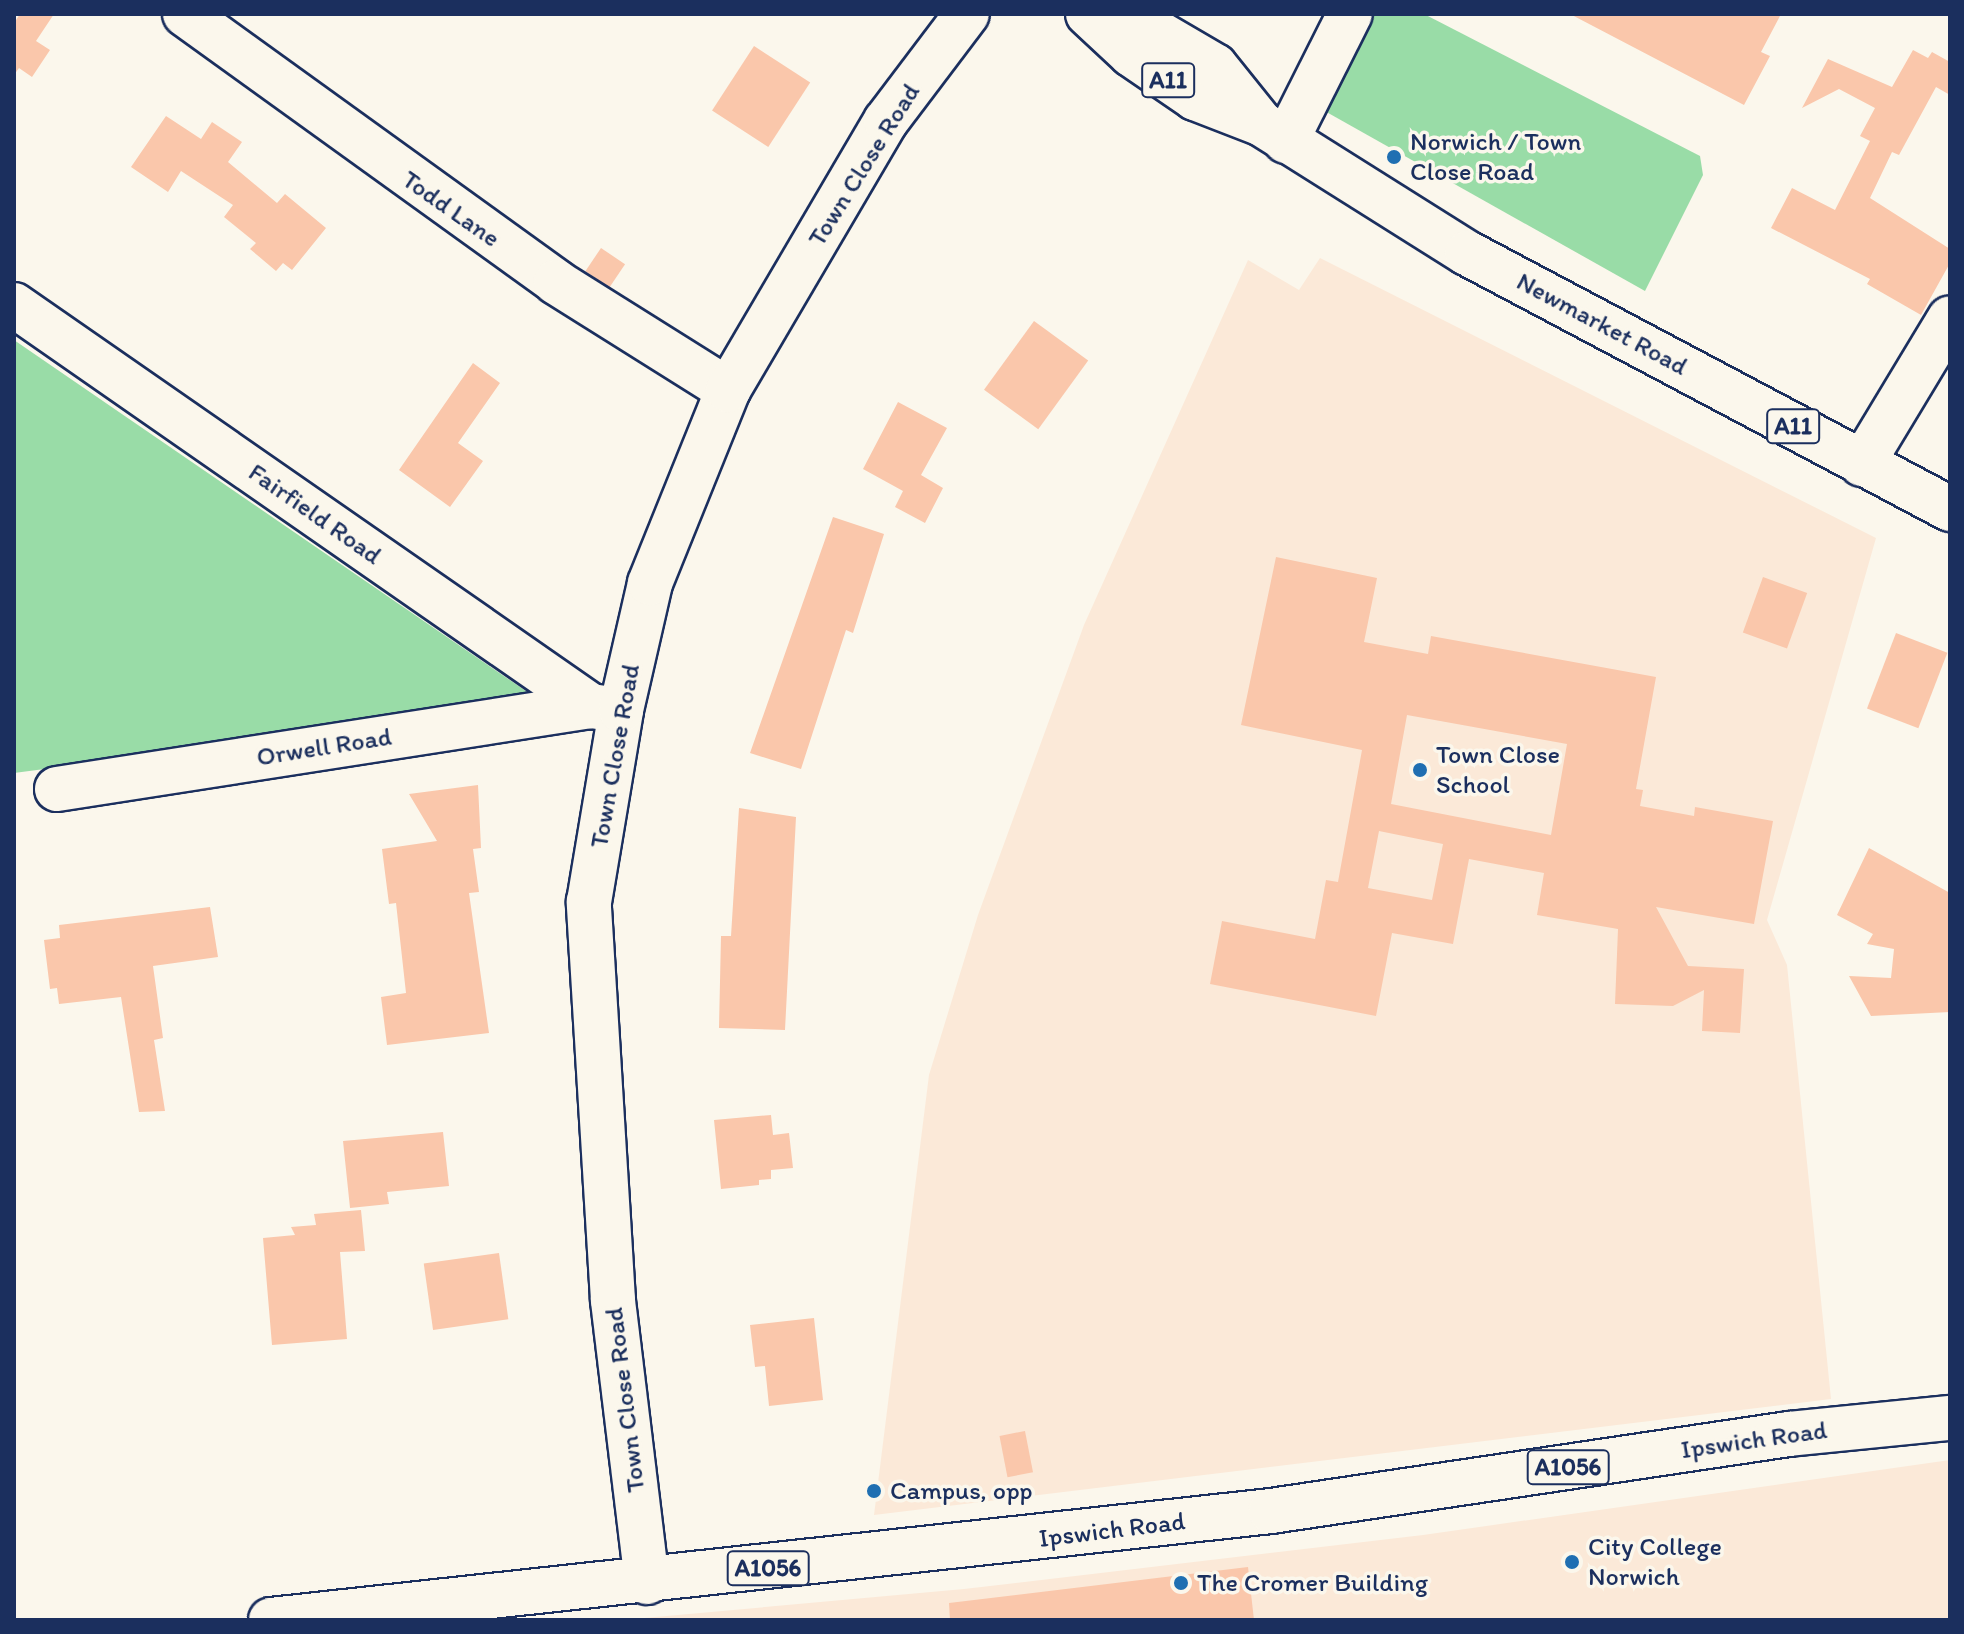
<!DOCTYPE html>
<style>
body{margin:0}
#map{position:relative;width:1964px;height:1634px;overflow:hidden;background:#fbf7ec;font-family:Itim,sans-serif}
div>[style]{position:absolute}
.built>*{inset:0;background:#fbe9d8}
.green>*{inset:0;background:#99dca7}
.building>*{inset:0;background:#fac7ab;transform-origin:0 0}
.roads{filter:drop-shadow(2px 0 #1b2f5e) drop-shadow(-2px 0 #1b2f5e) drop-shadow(0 2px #1b2f5e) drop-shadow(0 -2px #1b2f5e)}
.minor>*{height:44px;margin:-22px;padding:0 22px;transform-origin:22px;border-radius:22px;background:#fbf7ec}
.major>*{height:44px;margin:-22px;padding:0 22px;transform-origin:22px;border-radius:22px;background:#fbf7ec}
.dots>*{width:22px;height:22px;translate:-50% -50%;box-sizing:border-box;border:4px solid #fbf7ec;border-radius:50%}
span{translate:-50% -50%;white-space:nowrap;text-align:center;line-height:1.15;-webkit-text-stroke:7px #fbf7ec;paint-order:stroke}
.shield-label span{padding:2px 6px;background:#fbf7ec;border:2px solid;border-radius:6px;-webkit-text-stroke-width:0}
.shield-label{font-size:24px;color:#1b2f5e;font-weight:700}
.poi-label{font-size:26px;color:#1b2f5e}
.left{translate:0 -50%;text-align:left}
.street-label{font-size:26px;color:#1b2f5e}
.frame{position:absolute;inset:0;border:16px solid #1b2f5e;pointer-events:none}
</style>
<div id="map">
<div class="built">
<i style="clip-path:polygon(1320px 258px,1876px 538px,1767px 920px,1787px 965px,1831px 1399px,874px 1515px,929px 1075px,978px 915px,1084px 625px,1248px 260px,1299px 290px)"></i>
<i style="clip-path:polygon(1950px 1460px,1950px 1620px,622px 1620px,964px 1589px,1423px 1535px)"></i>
</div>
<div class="green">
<i style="clip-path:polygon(1364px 14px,1424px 14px,1700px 156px,1703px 175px,1645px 291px,1314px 105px)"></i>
<i style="clip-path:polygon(14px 340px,536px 698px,527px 706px,14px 773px)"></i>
</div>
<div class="building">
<i style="clip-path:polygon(20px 14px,54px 14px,36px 41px,50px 50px,32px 77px,19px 68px,14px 75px,14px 23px)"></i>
<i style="clip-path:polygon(1570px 14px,1781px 14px,1761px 52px,1770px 56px,1744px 105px)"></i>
<i style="left:754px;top:46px;width:67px;height:77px;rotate:33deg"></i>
<i style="clip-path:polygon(1913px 50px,1928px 58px,1932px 52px,1950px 62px,1950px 95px,1936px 87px,1899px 155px,1892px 152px,1870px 198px,1950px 249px,1950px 263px,1921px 315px,1867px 284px,1870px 279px,1771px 228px,1792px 188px,1835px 210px,1870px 141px,1860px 136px,1875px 108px,1839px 89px,1802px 108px,1828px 59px,1892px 87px)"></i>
<i style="clip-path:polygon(166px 116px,201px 139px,212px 122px,242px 142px,228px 162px,277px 203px,285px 194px,326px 228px,292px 270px,283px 263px,276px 271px,250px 249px,256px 243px,224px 217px,233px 205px,181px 171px,168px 192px,131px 167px)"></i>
<i style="left:601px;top:248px;width:29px;height:28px;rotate:34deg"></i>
<i style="left:1034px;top:321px;width:67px;height:85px;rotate:36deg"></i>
<i style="clip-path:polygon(473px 363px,500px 383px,458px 443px,483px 461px,450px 507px,399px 470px)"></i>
<i style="clip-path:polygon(898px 402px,947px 428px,921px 475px,943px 488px,925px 523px,895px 507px,903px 491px,863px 469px)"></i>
<i style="clip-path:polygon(833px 517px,884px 534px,853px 633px,846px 630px,801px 769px,750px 753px)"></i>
<i style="clip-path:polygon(evenodd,1276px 557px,1377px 578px,1364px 642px,1428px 654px,1431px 636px,1656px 677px,1636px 789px,1643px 790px,1640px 806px,1694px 816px,1695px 807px,1773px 821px,1754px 924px,1656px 907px,1688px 966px,1744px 969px,1740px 1033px,1702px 1031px,1704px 990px,1673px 1006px,1615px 1004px,1618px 929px,1537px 915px,1544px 873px,1469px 859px,1453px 944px,1392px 933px,1376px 1016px,1210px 984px,1222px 921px,1315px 939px,1326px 880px,1338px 882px,1362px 750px,1241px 725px,1276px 557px,1407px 715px,1567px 744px,1551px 835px,1391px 804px,1407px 715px,1276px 557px,1379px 831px,1443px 844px,1432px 900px,1368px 888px,1379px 831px)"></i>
<i style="left:1763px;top:577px;width:47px;height:59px;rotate:20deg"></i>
<i style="left:1896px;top:633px;width:55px;height:81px;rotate:21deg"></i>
<i style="clip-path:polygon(478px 785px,481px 848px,473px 849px,479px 892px,469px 893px,489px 1033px,387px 1045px,381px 997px,406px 993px,396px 903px,389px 904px,382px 849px,437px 841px,409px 794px)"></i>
<i style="clip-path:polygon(739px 808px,796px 817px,785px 1030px,719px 1028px,721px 936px,731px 936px)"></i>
<i style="clip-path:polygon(1869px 848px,1950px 893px,1950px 1012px,1871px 1016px,1849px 976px,1891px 978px,1894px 949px,1867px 944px,1873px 934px,1837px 915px)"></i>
<i style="clip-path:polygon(210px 907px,218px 957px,153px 966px,163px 1038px,154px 1040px,165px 1111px,139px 1112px,121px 997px,59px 1004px,57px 988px,50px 989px,44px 940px,60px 938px,59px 925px)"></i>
<i style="clip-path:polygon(771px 1115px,773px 1135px,789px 1133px,793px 1168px,771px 1170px,771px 1179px,759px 1180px,759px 1185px,721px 1189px,714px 1120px)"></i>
<i style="clip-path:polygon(443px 1132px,449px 1186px,387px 1192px,389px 1204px,350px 1208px,343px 1141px)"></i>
<i style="clip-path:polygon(361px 1210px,365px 1251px,340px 1252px,347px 1339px,272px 1345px,263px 1238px,295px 1235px,291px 1227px,316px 1225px,314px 1214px)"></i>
<i style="left:499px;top:1253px;width:67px;height:76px;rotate:82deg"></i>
<i style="clip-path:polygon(814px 1318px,823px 1400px,769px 1406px,765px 1366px,755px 1367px,750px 1325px)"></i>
<i style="left:1025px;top:1431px;width:42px;height:26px;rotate:79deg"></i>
<i style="clip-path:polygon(1248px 1567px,1254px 1620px,950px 1620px,949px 1603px)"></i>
</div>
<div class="roads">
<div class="minor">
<i style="left:185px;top:14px;width:458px;rotate:35.8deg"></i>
<i style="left:556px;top:282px;width:203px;rotate:32.1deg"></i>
<i style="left:1286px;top:141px;width:142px;rotate:-63.3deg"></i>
<i style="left:14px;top:305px;width:703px;rotate:34.8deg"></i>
<i style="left:591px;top:706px;width:30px;rotate:8deg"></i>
<i style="left:1862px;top:464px;width:170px;rotate:-58.9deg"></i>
<i style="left:57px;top:789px;width:540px;rotate:-8.83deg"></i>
<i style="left:647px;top:1582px;width:284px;rotate:-96.9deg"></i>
<i style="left:613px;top:1300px;width:399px;rotate:-93.5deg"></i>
<i style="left:589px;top:902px;width:195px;rotate:-80.5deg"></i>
<i style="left:621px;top:710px;width:130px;rotate:-77.1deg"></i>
<i style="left:650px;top:583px;width:208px;rotate:-68deg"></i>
<i style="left:728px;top:390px;width:312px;rotate:-59.6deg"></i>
<i style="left:886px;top:121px;width:134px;rotate:-52.9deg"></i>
</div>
<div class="major">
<i style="left:1088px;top:14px;width:59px;rotate:42.9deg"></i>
<i style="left:1131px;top:54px;width:78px;rotate:34.5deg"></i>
<i style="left:1195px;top:98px;width:72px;rotate:21.2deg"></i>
<i style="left:1262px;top:124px;width:242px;rotate:32.2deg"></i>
<i style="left:1467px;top:253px;width:547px;rotate:27.92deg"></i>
<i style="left:1126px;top:14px;width:103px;rotate:30.3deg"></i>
<i style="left:1215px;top:66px;width:70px;rotate:51.3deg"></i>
<i style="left:271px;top:1620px;width:1006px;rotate:-6.22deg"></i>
<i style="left:1271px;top:1511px;width:524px;rotate:-8.46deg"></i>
<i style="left:1789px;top:1434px;width:162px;rotate:-5.7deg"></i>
</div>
</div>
<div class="dots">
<i style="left:1394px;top:157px;background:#1f6fb2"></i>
<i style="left:1420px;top:770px;background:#1f6fb2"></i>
<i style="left:874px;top:1491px;background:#1f6fb2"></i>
<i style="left:1572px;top:1562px;background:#1f6fb2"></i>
<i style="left:1181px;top:1583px;background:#1f6fb2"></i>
</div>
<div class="shield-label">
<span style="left:1168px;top:80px">A11</span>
<span style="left:1793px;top:426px">A11</span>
<span style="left:1568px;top:1467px">A1056</span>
<span style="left:768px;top:1568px">A1056</span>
</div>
<div class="poi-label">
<span class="left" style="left:1410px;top:157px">Norwich / Town<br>Close Road</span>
<span class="left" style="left:1436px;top:770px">Town Close<br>School</span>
<span class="left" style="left:890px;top:1491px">Campus, opp</span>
<span class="left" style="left:1588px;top:1562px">City College<br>Norwich</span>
<span class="left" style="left:1197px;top:1583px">The Cromer Building</span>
</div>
<div class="street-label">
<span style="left:864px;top:165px;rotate:-58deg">Town Close Road</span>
<span style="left:451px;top:209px;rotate:35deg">Todd Lane</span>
<span style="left:1602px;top:324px;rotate:28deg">Newmarket Road</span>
<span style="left:315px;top:514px;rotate:35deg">Fairfield Road</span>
<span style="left:324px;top:747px;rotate:-9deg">Orwell Road</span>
<span style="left:615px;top:756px;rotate:-80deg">Town Close Road</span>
<span style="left:625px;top:1400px;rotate:-97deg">Town Close Road</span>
<span style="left:1754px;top:1440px;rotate:-8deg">Ipswich Road</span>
<span style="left:1112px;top:1530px;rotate:-7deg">Ipswich Road</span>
</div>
<div class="frame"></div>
</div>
